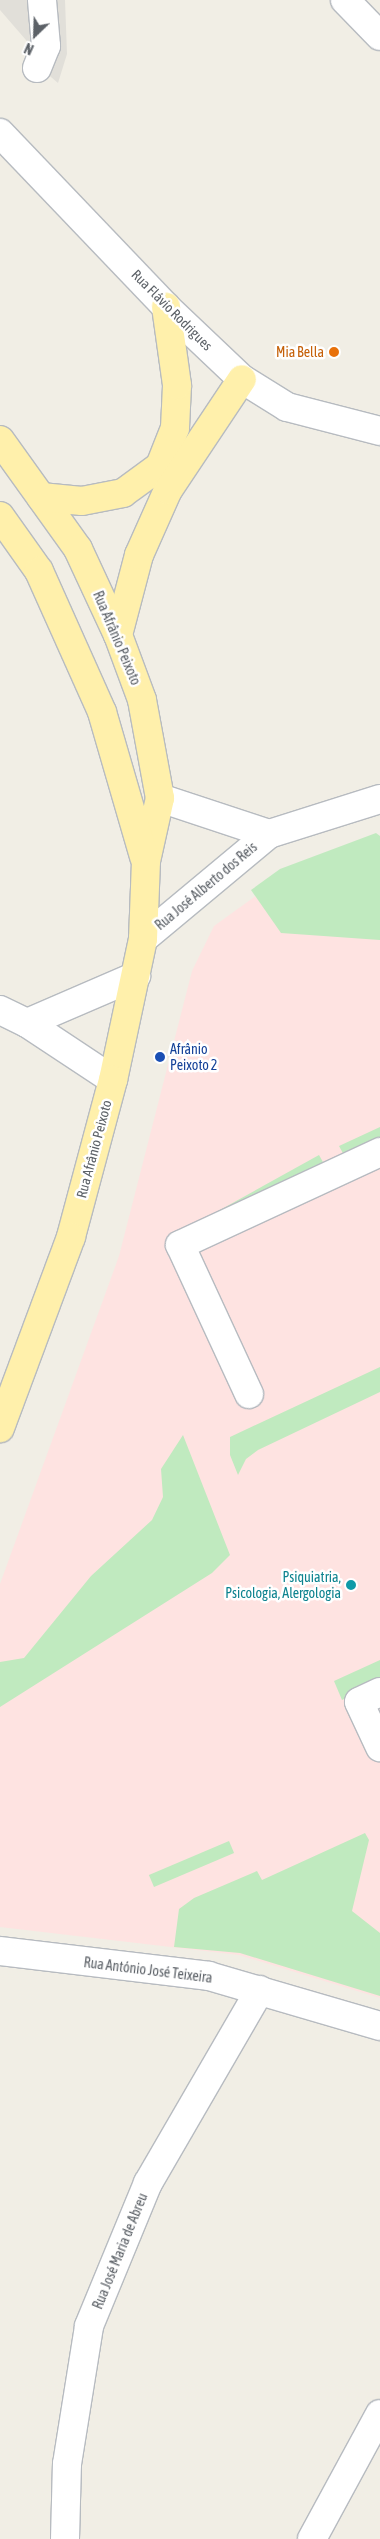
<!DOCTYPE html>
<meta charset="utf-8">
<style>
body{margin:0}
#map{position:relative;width:380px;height:2539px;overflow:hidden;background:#f1eee5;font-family:"Asap Condensed",sans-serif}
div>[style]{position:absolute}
.industrial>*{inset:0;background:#e1dfd9}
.medical>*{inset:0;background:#fee3e1}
.green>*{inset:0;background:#c0eabf;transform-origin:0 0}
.roads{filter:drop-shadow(1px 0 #b7bbc0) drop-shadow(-1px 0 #b7bbc0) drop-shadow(0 1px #b7bbc0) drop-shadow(0 -1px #b7bbc0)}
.minor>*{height:28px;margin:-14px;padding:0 14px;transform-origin:14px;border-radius:14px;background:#fff}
.major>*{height:28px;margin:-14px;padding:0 14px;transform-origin:14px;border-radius:14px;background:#fff0ab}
.dots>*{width:14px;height:14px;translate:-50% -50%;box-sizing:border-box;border:2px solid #fff;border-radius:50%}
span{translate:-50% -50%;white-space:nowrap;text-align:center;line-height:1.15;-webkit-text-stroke:5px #fff;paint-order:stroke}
.street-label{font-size:14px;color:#5c6167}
.food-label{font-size:14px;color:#c56008}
.right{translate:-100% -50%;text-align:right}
.transit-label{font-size:14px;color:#164399}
.left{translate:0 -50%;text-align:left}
.culture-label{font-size:14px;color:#0d838f}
.north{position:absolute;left:10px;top:10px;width:50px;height:50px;-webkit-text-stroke:4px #fff;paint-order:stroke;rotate:204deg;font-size:14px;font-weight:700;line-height:20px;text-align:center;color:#5c6167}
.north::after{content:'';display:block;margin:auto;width:18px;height:22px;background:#5c6167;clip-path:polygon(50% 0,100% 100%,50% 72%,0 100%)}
</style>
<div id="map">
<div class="industrial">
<i style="clip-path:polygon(0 0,65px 0,67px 54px,58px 83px,24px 54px,32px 47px,0 10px)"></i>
</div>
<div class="medical">
<i style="clip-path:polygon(380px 839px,380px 1998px,239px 1955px,0 1927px,0 1584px,119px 1256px,192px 971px,214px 926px,282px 877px)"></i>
</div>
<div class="green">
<i style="clip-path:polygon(376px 833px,380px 836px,380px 940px,281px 933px,251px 890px,280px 869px)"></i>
<i style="clip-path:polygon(380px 1127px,380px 1140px,345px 1157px,339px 1146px)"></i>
<i style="left:319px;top:1155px;width:13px;height:169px;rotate:61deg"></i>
<i style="clip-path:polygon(380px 1367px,380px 1392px,258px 1450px,246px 1459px,238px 1475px,230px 1455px,230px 1437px)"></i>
<i style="clip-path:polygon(183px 1435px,230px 1555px,212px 1573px,0 1707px,0 1662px,24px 1658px,91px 1576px,152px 1520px,163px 1497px,161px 1469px)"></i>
<i style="clip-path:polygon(380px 1660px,380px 1682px,342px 1700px,334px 1681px)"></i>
<i style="clip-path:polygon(365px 1833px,369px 1840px,352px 1911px,380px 1933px,380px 1996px,240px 1953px,174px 1947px,179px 1909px,194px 1898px,257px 1871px,262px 1880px)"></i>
<i style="left:229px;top:1841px;width:13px;height:87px;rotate:67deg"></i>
</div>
<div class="roads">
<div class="minor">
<i style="left:345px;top:0;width:50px;rotate:45.8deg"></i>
<i style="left:37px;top:68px;width:24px;rotate:-68deg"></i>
<i style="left:46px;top:46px;width:46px;rotate:-95deg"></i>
<i style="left:0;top:133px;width:240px;rotate:46.3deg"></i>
<i style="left:166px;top:307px;width:105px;rotate:43.5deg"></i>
<i style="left:242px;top:379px;width:53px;rotate:31.9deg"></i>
<i style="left:287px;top:407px;width:96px;rotate:14.5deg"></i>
<i style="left:160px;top:798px;width:115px;rotate:18.3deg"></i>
<i style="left:143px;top:939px;width:164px;rotate:-39.8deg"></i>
<i style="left:269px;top:834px;width:116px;rotate:-17.5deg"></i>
<i style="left:0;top:1010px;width:30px;rotate:26deg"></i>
<i style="left:27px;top:1023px;width:103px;rotate:33.5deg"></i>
<i style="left:27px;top:1023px;width:119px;rotate:-23.3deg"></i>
<i style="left:249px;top:1394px;width:164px;rotate:-114.8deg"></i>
<i style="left:180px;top:1245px;width:221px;rotate:-24.9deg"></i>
<i style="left:380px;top:1692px;width:23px;rotate:155deg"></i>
<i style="left:359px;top:1702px;width:50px;rotate:65deg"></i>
<i style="left:0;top:1951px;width:210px;rotate:6.8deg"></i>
<i style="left:209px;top:1976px;width:178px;rotate:16.3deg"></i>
<i style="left:65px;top:2539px;width:75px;rotate:-88.5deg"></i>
<i style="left:67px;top:2464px;width:140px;rotate:-80.9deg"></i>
<i style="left:89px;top:2326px;width:155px;rotate:-67.6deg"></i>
<i style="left:148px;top:2183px;width:223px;rotate:-59.9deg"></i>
<i style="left:312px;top:2539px;width:142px;rotate:-61.5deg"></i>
</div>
<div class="major">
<i style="left:0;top:440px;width:134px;rotate:54.4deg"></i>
<i style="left:78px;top:549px;width:95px;rotate:65.1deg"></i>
<i style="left:118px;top:635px;width:69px;rotate:69.7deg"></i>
<i style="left:142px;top:700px;width:100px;rotate:79.6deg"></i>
<i style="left:160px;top:798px;width:65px;rotate:102.5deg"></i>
<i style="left:146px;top:861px;width:78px;rotate:92.2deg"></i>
<i style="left:143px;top:939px;width:144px;rotate:102deg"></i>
<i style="left:113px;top:1080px;width:163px;rotate:105deg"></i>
<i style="left:71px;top:1237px;width:204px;rotate:110.4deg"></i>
<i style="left:41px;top:497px;width:41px;rotate:5.6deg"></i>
<i style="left:82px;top:501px;width:42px;rotate:-11deg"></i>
<i style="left:123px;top:493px;width:46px;rotate:-36.1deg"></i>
<i style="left:160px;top:466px;width:41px;rotate:-68.5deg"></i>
<i style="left:175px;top:428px;width:43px;rotate:-87.3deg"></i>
<i style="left:177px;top:385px;width:79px;rotate:-98deg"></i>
<i style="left:0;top:516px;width:67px;rotate:54.7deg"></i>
<i style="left:39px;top:571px;width:154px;rotate:65.9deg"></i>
<i style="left:102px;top:712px;width:151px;rotate:73.8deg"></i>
<i style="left:118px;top:635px;width:83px;rotate:-75.3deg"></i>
<i style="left:139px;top:555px;width:71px;rotate:-66deg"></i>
<i style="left:168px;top:490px;width:133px;rotate:-56.3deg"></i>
</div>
</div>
<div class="dots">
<i style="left:334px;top:352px;background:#e8710a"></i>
<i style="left:160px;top:1057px;background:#1a4fb4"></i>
<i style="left:351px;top:1585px;background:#0f9aa8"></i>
</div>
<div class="street-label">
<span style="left:172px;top:310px;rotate:45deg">Rua Flávio Rodrigues</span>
<span style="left:117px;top:638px;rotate:67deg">Rua Afrânio Peixoto</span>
<span style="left:206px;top:886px;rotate:-40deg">Rua José Alberto dos Reis</span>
<span style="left:94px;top:1149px;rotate:-75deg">Rua Afrânio Peixoto</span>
<span style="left:148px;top:1970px;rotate:7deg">Rua António José Teixeira</span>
<span style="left:120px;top:2251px;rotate:-68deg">Rua José Maria de Abreu</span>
</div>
<div class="food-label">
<span class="right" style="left:324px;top:352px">Mia Bella</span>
</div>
<div class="transit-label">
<span class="left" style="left:170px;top:1057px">Afrânio<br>Peixoto 2</span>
</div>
<div class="culture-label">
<span class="right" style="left:341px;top:1585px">Psiquiatria,<br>Psicologia, Alergologia</span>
</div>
<div class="north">N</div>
</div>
